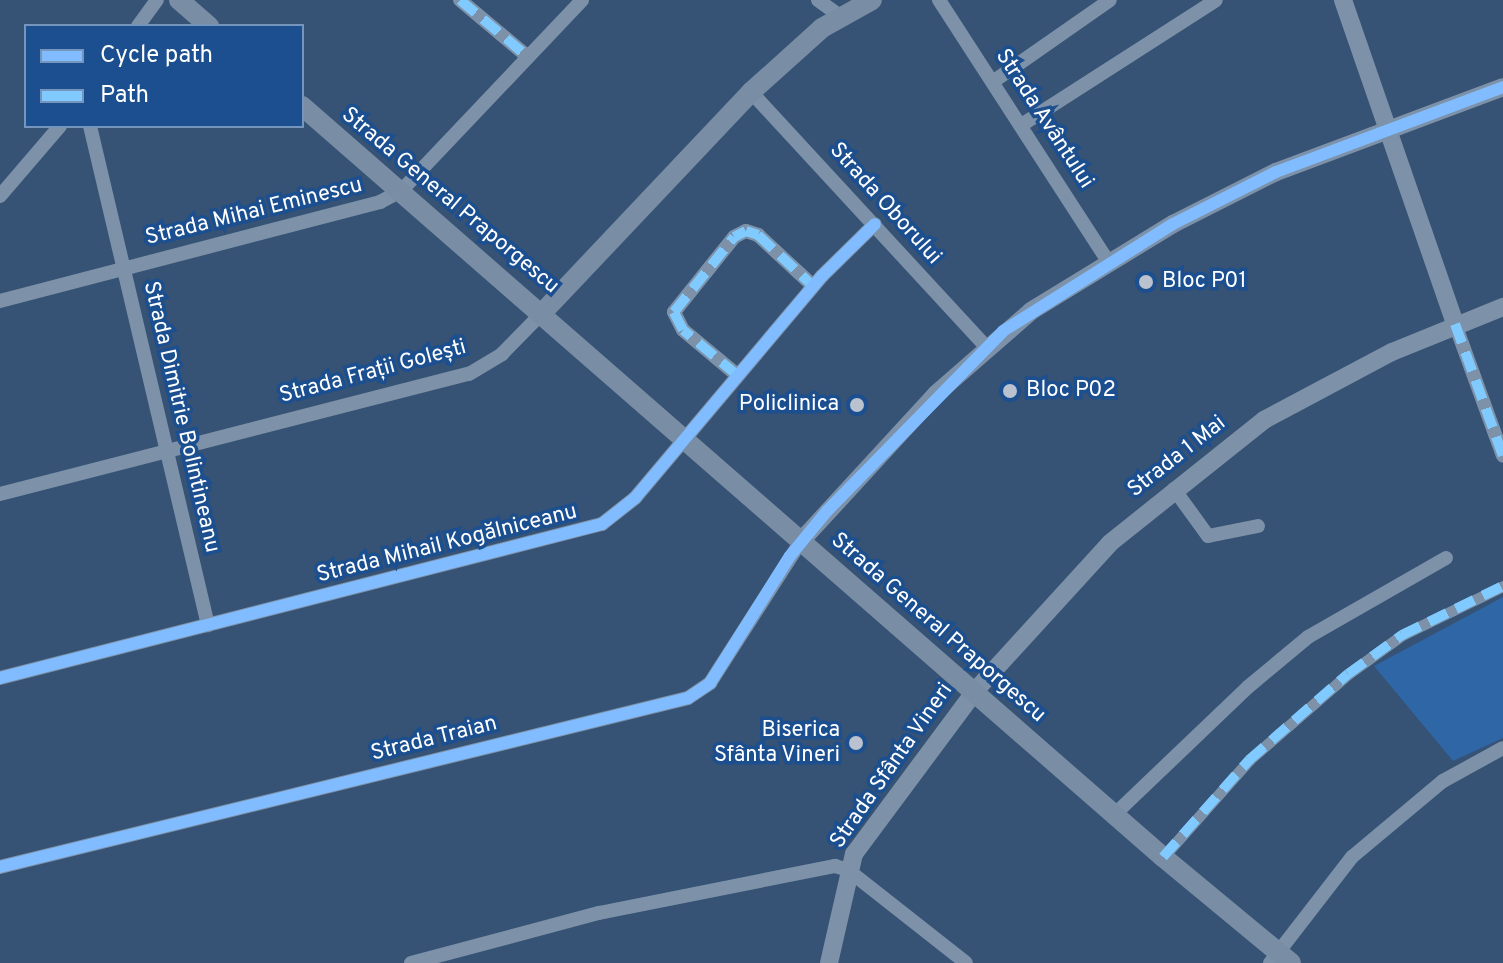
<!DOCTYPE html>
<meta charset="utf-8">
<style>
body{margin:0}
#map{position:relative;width:1503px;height:963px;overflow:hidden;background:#365274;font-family:Overpass,sans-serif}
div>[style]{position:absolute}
.green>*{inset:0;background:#2f66a5}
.pedestrian>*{height:11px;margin:-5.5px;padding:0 5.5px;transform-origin:5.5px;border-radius:5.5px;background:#7d92a8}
.minor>*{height:14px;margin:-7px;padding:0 7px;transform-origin:7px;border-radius:7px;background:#7d92a8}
.tertiary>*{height:18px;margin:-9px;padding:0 9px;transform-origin:9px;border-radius:9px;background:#7d92a8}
.secondary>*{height:20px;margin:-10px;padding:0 10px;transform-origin:10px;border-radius:10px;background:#798da4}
.quiet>*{height:10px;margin-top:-5px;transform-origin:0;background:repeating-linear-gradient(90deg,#80caff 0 20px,transparent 0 30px)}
.cycleway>*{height:12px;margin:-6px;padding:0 6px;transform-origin:6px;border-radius:6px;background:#80bcff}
.dots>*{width:22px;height:22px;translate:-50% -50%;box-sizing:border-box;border:4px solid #1b4f8f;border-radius:50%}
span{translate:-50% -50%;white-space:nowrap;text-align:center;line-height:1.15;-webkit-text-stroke:7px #1b4f8f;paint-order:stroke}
.street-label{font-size:22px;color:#fff}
.poi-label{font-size:22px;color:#fff}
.left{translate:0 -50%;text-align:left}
.right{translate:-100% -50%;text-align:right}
.legend{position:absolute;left:24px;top:24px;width:280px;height:104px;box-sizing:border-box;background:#1b4f8f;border:2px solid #7695bc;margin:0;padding:10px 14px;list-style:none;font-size:24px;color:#fff}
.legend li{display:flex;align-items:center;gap:16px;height:40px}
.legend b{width:40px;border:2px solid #7695bc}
</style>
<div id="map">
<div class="green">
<i style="clip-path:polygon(1503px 597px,1503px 738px,1453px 761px,1374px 666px)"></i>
</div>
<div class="pedestrian">
<i style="left:1163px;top:857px;width:130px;rotate:-48.4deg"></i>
<i style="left:1249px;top:760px;width:131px;rotate:-41deg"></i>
<i style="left:1348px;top:674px;width:67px;rotate:-35.8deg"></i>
<i style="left:1402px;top:635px;width:112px;rotate:-25.9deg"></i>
</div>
<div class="minor">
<i style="left:460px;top:0;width:87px;rotate:39.9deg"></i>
<i style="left:818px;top:0;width:27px;rotate:36deg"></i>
<i style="left:939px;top:0;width:313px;rotate:57.1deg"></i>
<i style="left:138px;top:26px;width:32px;rotate:-54deg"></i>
<i style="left:994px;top:81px;width:141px;rotate:-34.9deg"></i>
<i style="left:751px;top:92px;width:345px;rotate:47.3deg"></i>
<i style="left:1023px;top:124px;width:229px;rotate:-32.7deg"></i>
<i style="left:90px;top:126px;width:513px;rotate:76.7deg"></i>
<i style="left:0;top:196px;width:92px;rotate:-49.4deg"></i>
<i style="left:0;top:301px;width:393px;rotate:-14.6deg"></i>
<i style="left:380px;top:202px;width:24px;rotate:-28deg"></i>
<i style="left:401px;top:191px;width:263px;rotate:-46.5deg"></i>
<i style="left:1455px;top:324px;width:140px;rotate:70deg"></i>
<i style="left:737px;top:375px;width:70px;rotate:-140.2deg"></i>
<i style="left:683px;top:330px;width:20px;rotate:-117deg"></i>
<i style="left:674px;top:312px;width:96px;rotate:-51.3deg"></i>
<i style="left:734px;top:237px;width:13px;rotate:-27deg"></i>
<i style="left:746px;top:231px;width:13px;rotate:18deg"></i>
<i style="left:758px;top:235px;width:75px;rotate:42.8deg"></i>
<i style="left:1174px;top:489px;width:58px;rotate:54.1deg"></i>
<i style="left:1208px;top:536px;width:51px;rotate:-11.3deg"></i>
<i style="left:0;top:494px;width:484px;rotate:-14.4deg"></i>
<i style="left:469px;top:374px;width:39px;rotate:-31deg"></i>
<i style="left:502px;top:354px;width:59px;rotate:-45.7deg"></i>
<i style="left:0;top:678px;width:621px;rotate:-14.35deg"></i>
<i style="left:602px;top:524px;width:42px;rotate:-38.2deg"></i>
<i style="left:635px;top:498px;width:290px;rotate:-49.9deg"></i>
<i style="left:822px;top:276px;width:74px;rotate:-44.5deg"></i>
<i style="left:1114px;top:815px;width:185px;rotate:-43.7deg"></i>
<i style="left:1248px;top:687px;width:78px;rotate:-39.8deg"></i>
<i style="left:1308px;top:637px;width:159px;rotate:-29.8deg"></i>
<i style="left:0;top:867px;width:708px;rotate:-13.8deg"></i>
<i style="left:688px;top:698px;width:27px;rotate:-34deg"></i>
<i style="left:710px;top:683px;width:169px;rotate:-57.3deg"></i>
<i style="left:411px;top:963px;width:195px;rotate:-14.9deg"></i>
<i style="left:599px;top:913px;width:241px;rotate:-11.3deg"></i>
<i style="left:835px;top:866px;width:14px;rotate:17deg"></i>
<i style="left:848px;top:870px;width:150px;rotate:38.2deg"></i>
<i style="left:1270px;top:963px;width:134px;rotate:-52.3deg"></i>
<i style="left:1352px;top:857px;width:119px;rotate:-39.9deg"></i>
<i style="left:1443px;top:781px;width:68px;rotate:-28.8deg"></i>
</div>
<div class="tertiary">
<i style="left:1343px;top:0;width:343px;rotate:70.9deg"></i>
<i style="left:801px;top:541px;width:200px;rotate:-47.4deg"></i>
<i style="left:936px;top:394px;width:126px;rotate:-41.1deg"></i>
<i style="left:1031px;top:311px;width:167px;rotate:-31.5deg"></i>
<i style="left:1173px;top:224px;width:115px;rotate:-26.8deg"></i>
<i style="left:1276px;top:172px;width:242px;rotate:-20.5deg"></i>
<i style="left:829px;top:963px;width:112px;rotate:-77.1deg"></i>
<i style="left:854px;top:854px;width:203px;rotate:-53.4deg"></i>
<i style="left:975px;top:691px;width:200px;rotate:-47.6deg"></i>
<i style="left:1110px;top:543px;width:197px;rotate:-38.6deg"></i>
<i style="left:1264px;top:420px;width:145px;rotate:-28deg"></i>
<i style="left:1392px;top:352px;width:120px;rotate:-22.1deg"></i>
</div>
<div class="secondary">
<i style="left:179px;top:0;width:40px;rotate:41deg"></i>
<i style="left:302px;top:106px;width:1143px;rotate:41.1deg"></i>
<i style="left:1163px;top:857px;width:166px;rotate:39.6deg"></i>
<i style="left:543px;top:312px;width:303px;rotate:-46.6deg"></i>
<i style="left:751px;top:92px;width:96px;rotate:-42deg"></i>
<i style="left:822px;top:28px;width:57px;rotate:-29.2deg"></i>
</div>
<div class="quiet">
<i style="left:460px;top:0;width:87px;rotate:39.9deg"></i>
<i style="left:1455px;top:324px;width:140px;rotate:70deg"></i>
<i style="left:737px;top:375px;width:70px;rotate:-140.2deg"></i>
<i style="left:683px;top:330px;width:20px;rotate:-117deg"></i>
<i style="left:674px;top:312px;width:96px;rotate:-51.3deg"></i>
<i style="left:734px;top:237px;width:13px;rotate:-27deg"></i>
<i style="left:746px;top:231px;width:13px;rotate:18deg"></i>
<i style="left:758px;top:235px;width:75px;rotate:42.8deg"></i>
<i style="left:1163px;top:857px;width:130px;rotate:-48.4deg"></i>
<i style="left:1249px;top:760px;width:131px;rotate:-41deg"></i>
<i style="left:1348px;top:674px;width:67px;rotate:-35.8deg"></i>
<i style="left:1402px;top:635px;width:112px;rotate:-25.9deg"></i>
</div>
<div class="cycleway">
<i style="left:0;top:678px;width:621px;rotate:-14.35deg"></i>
<i style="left:602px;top:524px;width:42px;rotate:-38.2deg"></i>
<i style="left:635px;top:498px;width:290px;rotate:-49.9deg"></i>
<i style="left:822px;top:276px;width:74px;rotate:-44.5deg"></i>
<i style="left:0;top:867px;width:708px;rotate:-13.8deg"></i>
<i style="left:688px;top:698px;width:27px;rotate:-34deg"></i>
<i style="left:710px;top:683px;width:150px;rotate:-57.8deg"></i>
<i style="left:790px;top:556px;width:58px;rotate:-50.6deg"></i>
<i style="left:827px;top:511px;width:252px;rotate:-45.6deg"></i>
<i style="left:1003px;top:331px;width:201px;rotate:-32.2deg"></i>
<i style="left:1173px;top:224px;width:115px;rotate:-26.8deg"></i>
<i style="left:1276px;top:172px;width:242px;rotate:-20.5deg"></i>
</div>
<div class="dots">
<i style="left:1146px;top:282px;background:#b9c2ce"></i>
<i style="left:1010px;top:391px;background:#b9c2ce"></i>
<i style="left:857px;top:405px;background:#b9c2ce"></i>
<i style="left:856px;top:743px;background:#b9c2ce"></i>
</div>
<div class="street-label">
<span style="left:1044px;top:119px;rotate:57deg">Strada Avântului</span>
<span style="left:450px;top:201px;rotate:40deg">Strada General Praporgescu</span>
<span style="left:885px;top:204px;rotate:48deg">Strada Oborului</span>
<span style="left:254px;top:212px;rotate:-14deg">Strada Mihai Eminescu</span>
<span style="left:373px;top:372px;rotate:-15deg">Strada Frații Golești</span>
<span style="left:181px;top:417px;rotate:77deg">Strada Dimitrie Bolintineanu</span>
<span style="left:1177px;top:457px;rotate:-38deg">Strada 1 Mai</span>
<span style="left:447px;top:544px;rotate:-14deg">Strada Mihail Kogălniceanu</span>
<span style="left:938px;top:628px;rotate:41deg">Strada General Praporgescu</span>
<span style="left:434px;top:739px;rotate:-14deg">Strada Traian</span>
<span style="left:892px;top:766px;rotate:-55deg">Strada Sfânta Vineri</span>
</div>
<div class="poi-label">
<span class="left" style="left:1162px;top:282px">Bloc P01</span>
<span class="left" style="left:1026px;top:391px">Bloc P02</span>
<span class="right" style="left:839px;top:405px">Policlinica</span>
<span class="right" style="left:840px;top:743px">Biserica<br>Sfânta Vineri</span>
</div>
<ul class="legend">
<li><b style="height:10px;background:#80bcff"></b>Cycle path</li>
<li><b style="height:10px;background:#80caff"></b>Path</li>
</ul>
</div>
